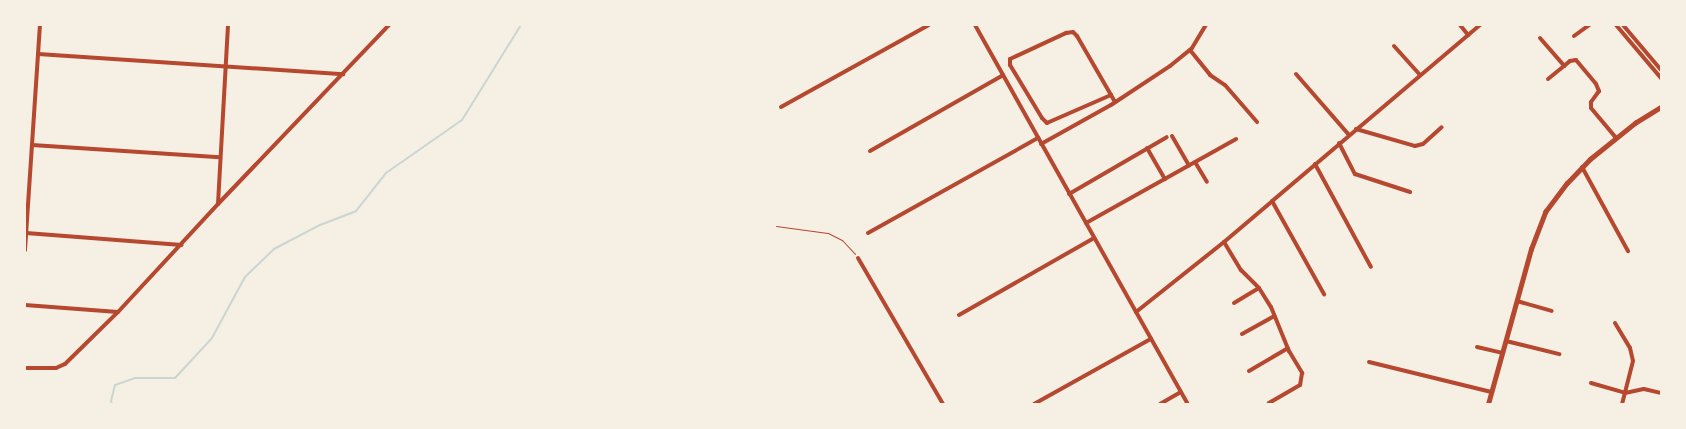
<!DOCTYPE html>
<style>
body{margin:0}
#map{position:relative;width:1686px;height:429px;overflow:hidden;background:#f6efe4;font-family:"IBM Plex Sans",sans-serif}
div>[style]{position:absolute}
.stream>*{height:2px;margin:-1px;padding:0 1px;transform-origin:1px;border-radius:1px;background:#c9d6d2}
.path>*{height:1px;margin:-0.5px;padding:0 0.5px;transform-origin:0.5px;border-radius:0.5px;background:#b5482f}
.minor>*{height:4px;margin:-2px;padding:0 2px;transform-origin:2px;border-radius:2px;background:#b5482f}
.tertiary>*{height:4.5px;margin:-2.25px;padding:0 2.25px;transform-origin:2.25px;border-radius:2.25px;background:#b5482f}
span{translate:-50% -50%;white-space:nowrap;text-align:center;line-height:1.15;-webkit-text-stroke:5px #f6efe4;paint-order:stroke}
.frame{position:absolute;inset:0;border:26px solid #f6efe4;pointer-events:none}
</style>
<div id="map">
<div class="stream">
<i style="left:112px;top:404px;width:3px;rotate:-108deg"></i>
<i style="left:111px;top:401px;width:16px;rotate:-76deg"></i>
<i style="left:115px;top:385px;width:21px;rotate:-19deg"></i>
<i style="left:135px;top:378px;width:40px"></i>
<i style="left:175px;top:378px;width:54px;rotate:-47.2deg"></i>
<i style="left:212px;top:338px;width:69px;rotate:-61.6deg"></i>
<i style="left:245px;top:277px;width:40px;rotate:-44deg"></i>
<i style="left:274px;top:249px;width:52px;rotate:-27.6deg"></i>
<i style="left:320px;top:225px;width:39px;rotate:-21deg"></i>
<i style="left:356px;top:211px;width:48px;rotate:-51.7deg"></i>
<i style="left:386px;top:173px;width:93px;rotate:-34.9deg"></i>
<i style="left:462px;top:120px;width:112px;rotate:-58.2deg"></i>
</div>
<div class="path">
<i style="left:776px;top:226px;width:52px;rotate:7.7deg"></i>
<i style="left:828px;top:233px;width:16px;rotate:27deg"></i>
<i style="left:842px;top:240px;width:19px;rotate:47deg"></i>
</div>
<div class="minor">
<i style="left:975px;top:25px;width:435px;rotate:60.7deg"></i>
<i style="left:1460px;top:25px;width:13px;rotate:51deg"></i>
<i style="left:1616px;top:25px;width:70px;rotate:49.7deg"></i>
<i style="left:1623px;top:25px;width:59px;rotate:49.8deg"></i>
<i style="left:1574px;top:36px;width:19px;rotate:-36deg"></i>
<i style="left:1540px;top:38px;width:37px;rotate:49deg"></i>
<i style="left:1564px;top:66px;width:8px;rotate:-40deg"></i>
<i style="left:1570px;top:61px;width:6px;rotate:-9deg"></i>
<i style="left:1576px;top:60px;width:31px;rotate:50deg"></i>
<i style="left:1596px;top:84px;width:8px;rotate:67deg"></i>
<i style="left:1599px;top:91px;width:14px;rotate:126deg"></i>
<i style="left:1591px;top:102px;width:6px;rotate:90deg"></i>
<i style="left:1591px;top:108px;width:39px;rotate:50deg"></i>
<i style="left:1394px;top:46px;width:39px;rotate:48deg"></i>
<i style="left:1190px;top:50px;width:32px;rotate:51deg"></i>
<i style="left:1210px;top:75px;width:18px;rotate:34deg"></i>
<i style="left:1225px;top:85px;width:49px;rotate:49.1deg"></i>
<i style="left:38px;top:54px;width:306px;rotate:3.8deg"></i>
<i style="left:1296px;top:74px;width:81px;rotate:49deg"></i>
<i style="left:1548px;top:79px;width:21px;rotate:-39deg"></i>
<i style="left:1111px;top:95px;width:70px;rotate:156.4deg"></i>
<i style="left:1047px;top:123px;width:7px;rotate:-135deg"></i>
<i style="left:1042px;top:118px;width:62px;rotate:-121.1deg"></i>
<i style="left:1010px;top:65px;width:6px;rotate:-90deg"></i>
<i style="left:1010px;top:59px;width:62px;rotate:-24.9deg"></i>
<i style="left:1066px;top:33px;width:7px;rotate:-8deg"></i>
<i style="left:1073px;top:32px;width:6px;rotate:45deg"></i>
<i style="left:1077px;top:36px;width:68px;rotate:60deg"></i>
<i style="left:1111px;top:95px;width:8px;rotate:60deg"></i>
<i style="left:781px;top:107px;width:169px;rotate:-29deg"></i>
<i style="left:1356px;top:129px;width:61px;rotate:16.1deg"></i>
<i style="left:1415px;top:146px;width:8px;rotate:-14deg"></i>
<i style="left:1423px;top:144px;width:25px;rotate:-42deg"></i>
<i style="left:1172px;top:136px;width:34px;rotate:60deg"></i>
<i style="left:1339px;top:143px;width:35px;rotate:63deg"></i>
<i style="left:1355px;top:174px;width:58px;rotate:18.1deg"></i>
<i style="left:1041px;top:144px;width:80px;rotate:-29.1deg"></i>
<i style="left:1111px;top:105px;width:71px;rotate:-33.5deg"></i>
<i style="left:1170px;top:66px;width:28px;rotate:-39deg"></i>
<i style="left:1192px;top:48px;width:27px;rotate:-59deg"></i>
<i style="left:32px;top:145px;width:188px;rotate:3.7deg"></i>
<i style="left:1147px;top:148px;width:36px;rotate:60deg"></i>
<i style="left:870px;top:151px;width:153px;rotate:-29.7deg"></i>
<i style="left:1195px;top:162px;width:23px;rotate:59deg"></i>
<i style="left:1315px;top:164px;width:117px;rotate:61.5deg"></i>
<i style="left:1582px;top:167px;width:96px;rotate:61.3deg"></i>
<i style="left:1069px;top:194px;width:113px;rotate:-30.2deg"></i>
<i style="left:1272px;top:201px;width:107px;rotate:60.8deg"></i>
<i style="left:218px;top:204px;width:179px;rotate:-86.8deg"></i>
<i style="left:1086px;top:223px;width:172px;rotate:-29.2deg"></i>
<i style="left:26px;top:233px;width:156px;rotate:4.4deg"></i>
<i style="left:868px;top:233px;width:195px;rotate:-29.2deg"></i>
<i style="left:1224px;top:242px;width:33px;rotate:59deg"></i>
<i style="left:1241px;top:270px;width:25px;rotate:45deg"></i>
<i style="left:1259px;top:288px;width:22px;rotate:58deg"></i>
<i style="left:1271px;top:307px;width:48px;rotate:67.8deg"></i>
<i style="left:1289px;top:351px;width:26px;rotate:59deg"></i>
<i style="left:1302px;top:373px;width:12px;rotate:99deg"></i>
<i style="left:1300px;top:385px;width:36px;rotate:150deg"></i>
<i style="left:25px;top:250px;width:225px;rotate:-86.2deg"></i>
<i style="left:858px;top:258px;width:169px;rotate:59.8deg"></i>
<i style="left:1517px;top:301px;width:36px;rotate:16deg"></i>
<i style="left:1234px;top:303px;width:29px;rotate:-31deg"></i>
<i style="left:25px;top:305px;width:93px;rotate:4.3deg"></i>
<i style="left:1136px;top:312px;width:112px;rotate:-38.5deg"></i>
<i style="left:1224px;top:242px;width:336px;rotate:-40.3deg"></i>
<i style="left:959px;top:315px;width:155px;rotate:-29.7deg"></i>
<i style="left:1615px;top:323px;width:29px;rotate:59deg"></i>
<i style="left:1630px;top:348px;width:13px;rotate:77deg"></i>
<i style="left:1633px;top:361px;width:44px;rotate:104.3deg"></i>
<i style="left:1242px;top:334px;width:37px;rotate:-29deg"></i>
<i style="left:1506px;top:341px;width:55px;rotate:13.8deg"></i>
<i style="left:1477px;top:347px;width:26px;rotate:13deg"></i>
<i style="left:1369px;top:362px;width:126px;rotate:13.8deg"></i>
<i style="left:25px;top:368px;width:31px"></i>
<i style="left:56px;top:368px;width:10px;rotate:-24deg"></i>
<i style="left:65px;top:364px;width:74px;rotate:-44.5deg"></i>
<i style="left:118px;top:312px;width:147px;rotate:-47.2deg"></i>
<i style="left:218px;top:204px;width:248px;rotate:-46.3deg"></i>
<i style="left:1249px;top:371px;width:45px;rotate:-30.5deg"></i>
<i style="left:1591px;top:383px;width:35px;rotate:16deg"></i>
<i style="left:1625px;top:393px;width:19px;rotate:-12deg"></i>
<i style="left:1644px;top:389px;width:17px;rotate:13deg"></i>
<i style="left:1034px;top:404px;width:134px;rotate:-29.1deg"></i>
<i style="left:1160px;top:404px;width:24px;rotate:-30deg"></i>
</div>
<div class="tertiary">
<i style="left:1488px;top:404px;width:161px;rotate:-74.5deg"></i>
<i style="left:1531px;top:249px;width:40px;rotate:-69deg"></i>
<i style="left:1545px;top:212px;width:36px;rotate:-53deg"></i>
<i style="left:1567px;top:183px;width:33px;rotate:-46deg"></i>
<i style="left:1590px;top:159px;width:58px;rotate:-38.7deg"></i>
<i style="left:1635px;top:123px;width:31px;rotate:-32deg"></i>
</div>
<div class="frame"></div>
</div>
